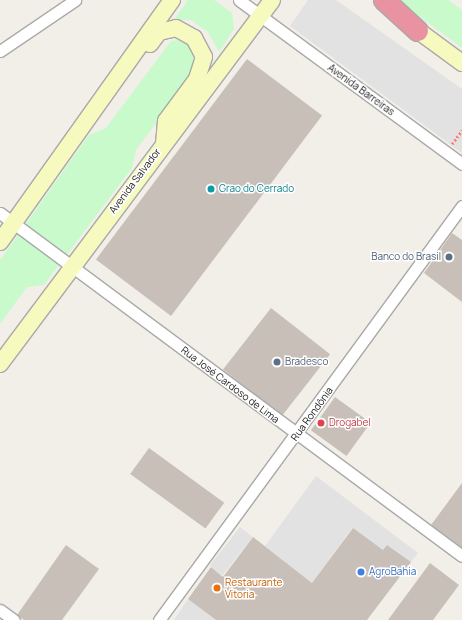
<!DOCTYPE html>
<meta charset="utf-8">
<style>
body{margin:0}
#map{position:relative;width:462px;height:620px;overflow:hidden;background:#f2efe9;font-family:Manrope,sans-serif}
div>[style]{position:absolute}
.park>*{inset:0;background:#c8facc}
.parking>*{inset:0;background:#e2e2e2;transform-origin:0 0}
.building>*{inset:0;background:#c7bfb8;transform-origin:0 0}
.path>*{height:2.5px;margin-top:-1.25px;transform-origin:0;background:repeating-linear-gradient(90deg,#fa8072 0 2px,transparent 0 4px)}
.roads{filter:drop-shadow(1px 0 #a9a9a9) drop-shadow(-1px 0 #a9a9a9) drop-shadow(0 1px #a9a9a9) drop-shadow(0 -1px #a9a9a9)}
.street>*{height:11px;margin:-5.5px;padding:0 5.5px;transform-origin:5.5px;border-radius:5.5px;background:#fff}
.secondary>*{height:16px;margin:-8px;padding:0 8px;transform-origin:8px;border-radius:8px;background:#f7fabf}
.highway>*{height:20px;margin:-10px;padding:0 10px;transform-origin:10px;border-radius:10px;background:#e892a2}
.dots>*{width:11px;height:11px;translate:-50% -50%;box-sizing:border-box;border:2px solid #fff;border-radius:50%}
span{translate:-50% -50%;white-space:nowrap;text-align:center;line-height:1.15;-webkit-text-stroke:3px #fff;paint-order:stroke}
.street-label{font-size:10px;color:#222}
.culture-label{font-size:10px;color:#0d838f}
.left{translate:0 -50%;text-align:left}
.service-label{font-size:10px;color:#4e5e75}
.right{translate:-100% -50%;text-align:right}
.health-label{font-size:10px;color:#be3a42}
.shop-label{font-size:10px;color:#366cbe}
.food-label{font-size:10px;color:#c56008}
</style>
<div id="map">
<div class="park">
<i style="clip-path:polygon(188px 0,214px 0,232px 13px,234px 29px,219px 52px,208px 32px,191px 20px,174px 20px)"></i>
<i style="clip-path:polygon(398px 0,448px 0,462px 10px,462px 48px)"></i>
<i style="clip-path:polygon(188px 39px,196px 47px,198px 66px,136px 150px,132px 168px,44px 285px,27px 287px,0 324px,0 260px,89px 135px,106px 128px,171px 41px)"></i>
</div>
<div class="parking">
<i style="clip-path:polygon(308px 0,336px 0,462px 89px,462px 153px,290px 26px)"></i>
<i style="clip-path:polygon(316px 476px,418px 553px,411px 562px,387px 545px,383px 550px,352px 528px,312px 583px,265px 546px)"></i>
<i style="left:240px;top:527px;width:16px;height:49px;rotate:38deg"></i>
<i style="clip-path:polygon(188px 599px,216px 620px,174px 620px)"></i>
</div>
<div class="building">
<i style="left:247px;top:59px;width:94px;height:251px;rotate:37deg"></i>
<i style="clip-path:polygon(452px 233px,462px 240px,462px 302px,424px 273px)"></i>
<i style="left:271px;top:308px;width:75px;height:78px;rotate:38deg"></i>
<i style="left:335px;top:397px;width:44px;height:41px;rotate:36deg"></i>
<i style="left:149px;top:448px;width:93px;height:32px;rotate:36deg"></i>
<i style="clip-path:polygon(462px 483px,462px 548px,431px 525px)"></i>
<i style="clip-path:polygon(353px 528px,383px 550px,387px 545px,411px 562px,367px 620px,216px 620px,188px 599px,211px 567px,223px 577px,253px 537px,312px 583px)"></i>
<i style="clip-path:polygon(66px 545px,99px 569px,62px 620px,24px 620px,17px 615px)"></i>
<i style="clip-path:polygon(430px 563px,459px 585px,433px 620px,388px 620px)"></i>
</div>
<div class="path">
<i style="left:452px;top:144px;width:17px;rotate:-54deg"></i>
</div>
<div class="roads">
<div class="street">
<i style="left:239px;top:0;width:277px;rotate:36.3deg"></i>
<i style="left:0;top:51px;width:91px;rotate:-34.2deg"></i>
<i style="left:0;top:213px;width:575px;rotate:36.59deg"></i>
<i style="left:0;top:610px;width:17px;rotate:36deg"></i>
<i style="left:159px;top:620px;width:513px;rotate:-53.8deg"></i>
</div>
<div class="secondary">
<i style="left:409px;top:24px;width:66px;rotate:36.3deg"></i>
<i style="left:150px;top:44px;width:15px;rotate:-53deg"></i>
<i style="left:159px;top:32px;width:17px;rotate:-13deg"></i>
<i style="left:176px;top:28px;width:21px;rotate:29deg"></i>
<i style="left:194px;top:38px;width:21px;rotate:62deg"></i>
<i style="left:204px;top:57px;width:23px;rotate:108deg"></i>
<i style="left:197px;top:79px;width:52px;rotate:126.4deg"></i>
<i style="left:166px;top:121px;width:21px;rotate:95deg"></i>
<i style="left:0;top:242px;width:297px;rotate:-54.6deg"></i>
<i style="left:0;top:364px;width:454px;rotate:-53.2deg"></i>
</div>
<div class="highway">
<i style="left:384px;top:0;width:46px;rotate:42.4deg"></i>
</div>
</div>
<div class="dots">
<i style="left:211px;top:189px;background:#0f9aa8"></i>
<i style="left:449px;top:257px;background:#5c6f8a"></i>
<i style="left:277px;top:362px;background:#5c6f8a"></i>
<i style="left:321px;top:423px;background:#e0444e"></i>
<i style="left:361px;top:572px;background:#3f7fe0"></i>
<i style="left:217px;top:588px;background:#e8710a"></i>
</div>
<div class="street-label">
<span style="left:361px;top:90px;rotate:36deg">Avenida Barreiras</span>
<span style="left:135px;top:181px;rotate:-53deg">Avenida Salvador</span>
<span style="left:230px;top:385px;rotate:37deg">Rua José Cardoso de Lima</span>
<span style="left:312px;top:414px;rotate:-54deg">Rua Rondônia</span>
</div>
<div class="culture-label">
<span class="left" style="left:219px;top:189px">Grao do Cerrado</span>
</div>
<div class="service-label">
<span class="right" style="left:441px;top:257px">Banco do Brasil</span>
<span class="left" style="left:285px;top:362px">Bradesco</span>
</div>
<div class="health-label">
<span class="left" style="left:329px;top:423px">Drogabel</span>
</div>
<div class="shop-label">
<span class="left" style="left:369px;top:572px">AgroBahia</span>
</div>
<div class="food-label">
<span class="left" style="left:225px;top:588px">Restaurante<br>Vitoria</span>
</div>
</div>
